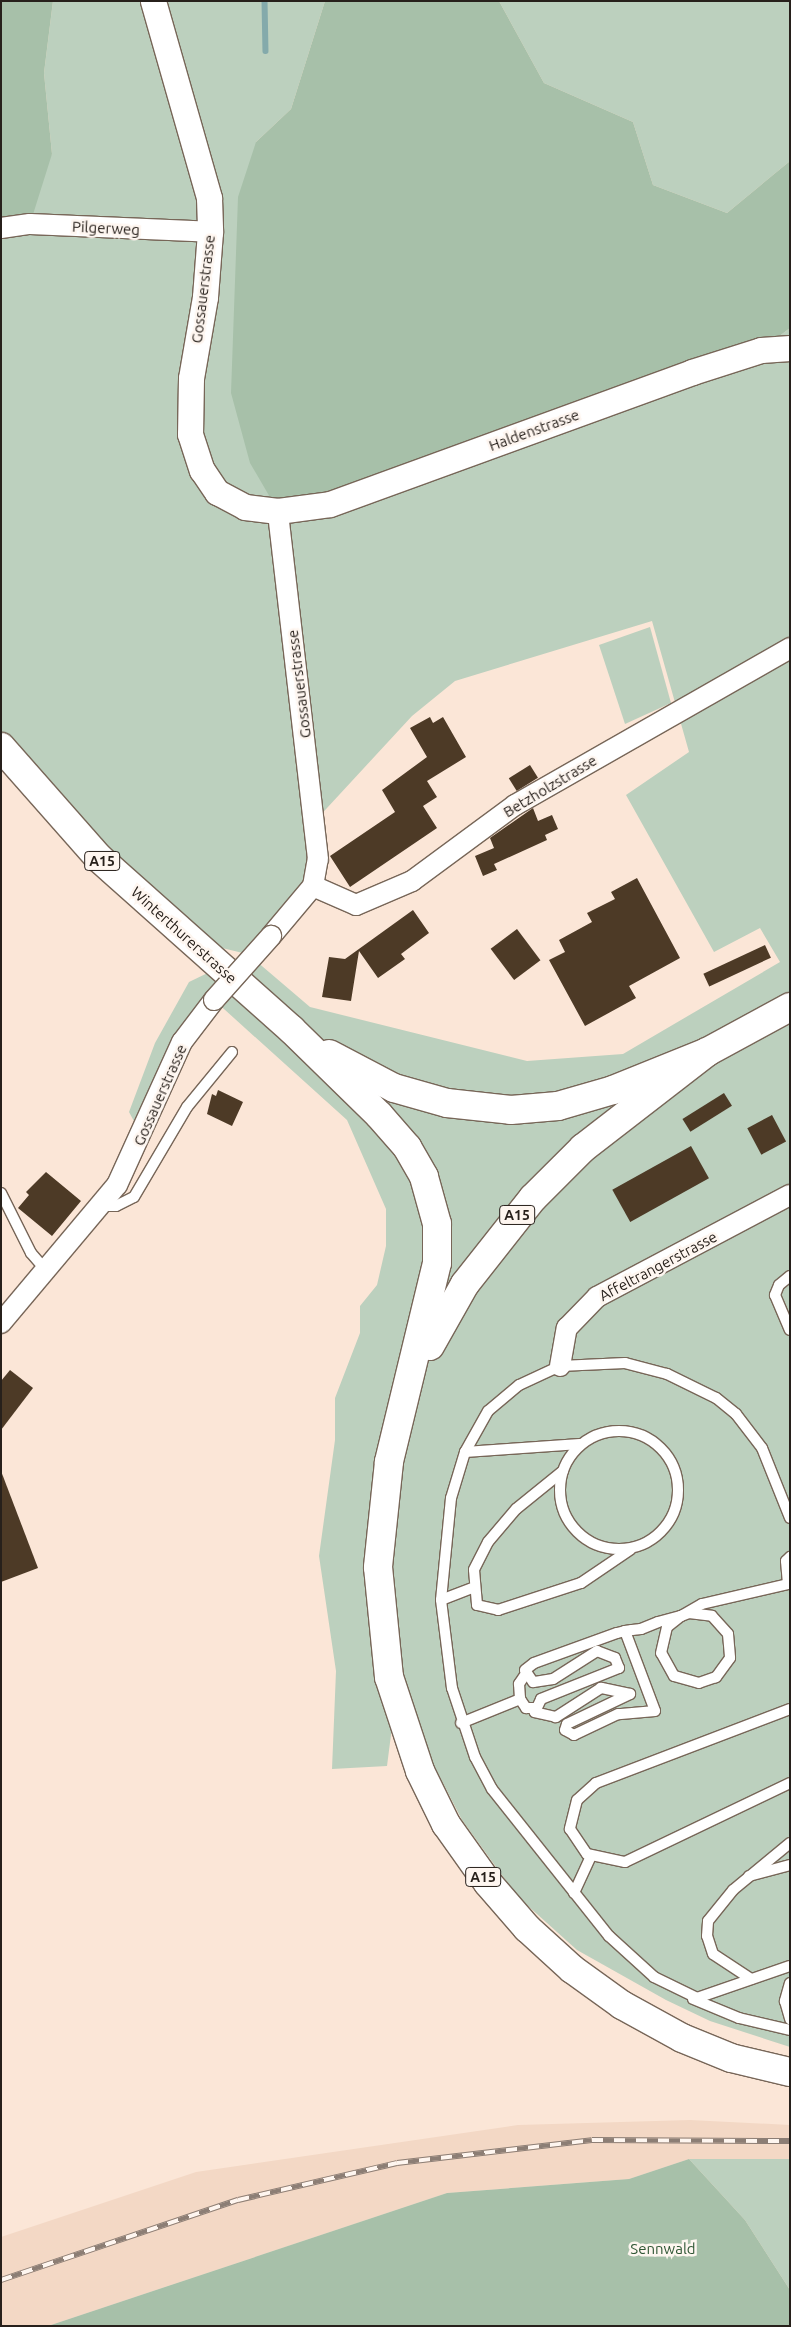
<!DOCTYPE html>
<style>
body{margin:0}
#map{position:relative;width:791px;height:2327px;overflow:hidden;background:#fbe6d7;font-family:Ubuntu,sans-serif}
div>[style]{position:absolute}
.built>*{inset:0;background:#f3d8c5}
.green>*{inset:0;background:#bcd0be}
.forest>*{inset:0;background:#a7c0a9}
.stream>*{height:5.5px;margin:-2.75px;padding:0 2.75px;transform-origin:2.75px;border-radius:2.75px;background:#84aaab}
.building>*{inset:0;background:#4d3a26;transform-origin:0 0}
.roads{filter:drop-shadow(1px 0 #776658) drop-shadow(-1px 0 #776658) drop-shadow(0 1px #776658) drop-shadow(0 -1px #776658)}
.service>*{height:10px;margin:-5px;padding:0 5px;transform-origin:5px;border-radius:5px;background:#fff}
.service>.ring{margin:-5px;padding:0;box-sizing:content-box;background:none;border:10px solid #fff;border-radius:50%}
.minor>*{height:20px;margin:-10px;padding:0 10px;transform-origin:10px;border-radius:10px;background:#fff}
.tertiary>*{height:25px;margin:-12.5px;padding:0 12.5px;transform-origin:12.5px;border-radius:12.5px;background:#fff}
.trunk>*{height:28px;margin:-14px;padding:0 14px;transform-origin:14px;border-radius:14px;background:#fff}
.motorway>*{height:28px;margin:-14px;padding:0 14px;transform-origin:14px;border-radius:14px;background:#fff}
.rail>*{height:5.5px;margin-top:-2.75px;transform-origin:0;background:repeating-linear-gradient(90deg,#fef6f0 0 11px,#8c7e75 0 22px);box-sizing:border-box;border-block:1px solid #8c7e75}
.bridges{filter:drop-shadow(1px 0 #776658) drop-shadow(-1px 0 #776658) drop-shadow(0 1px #776658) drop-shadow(0 -1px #776658)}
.minor-bridge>*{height:20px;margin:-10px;padding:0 10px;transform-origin:10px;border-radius:10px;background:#fff}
span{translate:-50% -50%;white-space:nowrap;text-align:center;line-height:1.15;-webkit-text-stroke:5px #fef6f0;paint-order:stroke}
.shield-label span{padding:1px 4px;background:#fef6f0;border:1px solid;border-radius:4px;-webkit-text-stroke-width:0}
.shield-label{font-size:14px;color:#27201b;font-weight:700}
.street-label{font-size:15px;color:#27201b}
.park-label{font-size:15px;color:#2f5634}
.frame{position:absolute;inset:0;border:2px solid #27201b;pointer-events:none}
</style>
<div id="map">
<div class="built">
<i style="clip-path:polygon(690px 2120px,790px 2125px,790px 2159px,689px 2159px,629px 2179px,447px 2193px,48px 2326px,1px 2326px,1px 2237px,196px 2172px,518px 2125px)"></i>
</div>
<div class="green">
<i style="clip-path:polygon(evenodd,53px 1px,325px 1px,291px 109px,256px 142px,761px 350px,790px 328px,790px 2047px,710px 2021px,666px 2000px,577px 1950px,517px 1896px,462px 1820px,428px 1754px,400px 1665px,387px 1766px,332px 1769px,336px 1671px,319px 1556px,335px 1440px,335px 1398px,360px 1333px,360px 1306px,377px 1285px,386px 1246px,386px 1209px,347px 1120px,214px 1000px,142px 1136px,129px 1112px,155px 1043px,189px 982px,247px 954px,218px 947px,99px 858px,1px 747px,1px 228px,52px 154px,44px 73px,53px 1px,652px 621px,689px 752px,626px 795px,714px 952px,760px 928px,780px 962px,623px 1054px,527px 1061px,310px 1007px,248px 954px,313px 886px,315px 821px,412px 716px,455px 681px,652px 621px)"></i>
<i style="clip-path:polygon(499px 1px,790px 1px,790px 161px,727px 213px,653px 185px,633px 122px,544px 83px)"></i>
<i style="clip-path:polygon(650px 627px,671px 703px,625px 724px,599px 645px)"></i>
<i style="clip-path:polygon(689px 2159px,790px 2159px,790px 2290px,745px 2220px)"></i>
</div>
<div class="forest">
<i style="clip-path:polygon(1px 1px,53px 1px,44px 73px,52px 154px,30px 224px,1px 228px)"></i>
<i style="clip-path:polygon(325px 1px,499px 1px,544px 83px,633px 122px,653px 185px,727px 213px,790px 161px,790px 328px,761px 350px,278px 511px,250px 463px,231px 393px,238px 197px,256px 142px,291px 109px)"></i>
<i style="clip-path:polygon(689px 2159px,745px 2220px,790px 2290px,790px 2326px,48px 2326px,447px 2193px,629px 2179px)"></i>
</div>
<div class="stream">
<i style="left:265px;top:1px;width:50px;rotate:88.9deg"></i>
</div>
<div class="building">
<i style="clip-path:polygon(430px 717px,433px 723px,443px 717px,466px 757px,427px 781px,437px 797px,423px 806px,437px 828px,350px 887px,330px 856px,395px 812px,382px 790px,427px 757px,410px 728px)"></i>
<i style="left:530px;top:765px;width:15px;height:25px;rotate:58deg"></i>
<i style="clip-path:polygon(533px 808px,538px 821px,552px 815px,558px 829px,545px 835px,547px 840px,494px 864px,497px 870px,483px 876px,475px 856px,494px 848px,490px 838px)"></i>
<i style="clip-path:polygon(637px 878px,680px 958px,629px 986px,636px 998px,585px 1026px,549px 960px,565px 952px,559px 940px,592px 922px,587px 913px,615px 899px,611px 892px)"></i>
<i style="clip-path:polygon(413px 910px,429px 933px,401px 954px,405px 959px,378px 978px,359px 951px,351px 1001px,322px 997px,329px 957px,345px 959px)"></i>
<i style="left:517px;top:929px;width:39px;height:33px;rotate:53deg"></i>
<i style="left:765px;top:945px;width:14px;height:68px;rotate:65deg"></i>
<i style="clip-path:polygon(218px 1090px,243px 1102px,232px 1126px,207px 1114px,212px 1094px,216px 1096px)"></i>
<i style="left:724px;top:1093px;width:15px;height:49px;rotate:58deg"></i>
<i style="left:772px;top:1115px;width:30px;height:28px;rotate:62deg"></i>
<i style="left:691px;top:1146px;width:37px;height:90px;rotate:61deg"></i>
<i style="clip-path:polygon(46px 1172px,81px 1201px,52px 1236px,18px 1208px,29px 1195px,26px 1192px)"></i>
<i style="clip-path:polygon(10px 1370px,33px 1388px,1px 1430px,1px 1381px)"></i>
<i style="clip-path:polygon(1px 1471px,38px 1568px,1px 1582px)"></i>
</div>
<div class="roads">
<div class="service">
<i style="left:1px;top:1193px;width:67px;rotate:63.4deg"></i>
<i style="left:31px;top:1253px;width:23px;rotate:49deg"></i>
<i style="left:101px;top:1206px;width:15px"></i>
<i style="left:116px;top:1206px;width:20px;rotate:-27deg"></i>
<i style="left:134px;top:1197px;width:104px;rotate:-59.5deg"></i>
<i style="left:187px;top:1107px;width:71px;rotate:-50.7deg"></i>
<i style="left:790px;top:1276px;width:14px;rotate:141deg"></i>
<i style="left:779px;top:1285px;width:11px;rotate:112deg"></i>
<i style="left:775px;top:1295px;width:38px;rotate:67deg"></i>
<i class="ring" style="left:560px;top:1431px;width:108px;height:108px"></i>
<i style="left:465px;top:1452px;width:115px;rotate:-4deg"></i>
<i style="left:563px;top:1471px;width:60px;rotate:141deg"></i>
<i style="left:516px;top:1509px;width:43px;rotate:130.3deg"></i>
<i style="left:488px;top:1542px;width:31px;rotate:117deg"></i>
<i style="left:474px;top:1570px;width:35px;rotate:85deg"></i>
<i style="left:477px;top:1605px;width:22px;rotate:13deg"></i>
<i style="left:498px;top:1610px;width:87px;rotate:-18deg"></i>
<i style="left:581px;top:1583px;width:60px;rotate:-34.2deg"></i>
<i style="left:790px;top:1518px;width:75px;rotate:-111.8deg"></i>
<i style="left:762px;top:1448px;width:43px;rotate:-127.4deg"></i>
<i style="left:736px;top:1414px;width:26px;rotate:-141deg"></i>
<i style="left:716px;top:1398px;width:55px;rotate:-153.9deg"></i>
<i style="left:667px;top:1374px;width:43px;rotate:-165.3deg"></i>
<i style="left:625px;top:1363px;width:65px;rotate:177.4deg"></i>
<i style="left:560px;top:1366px;width:45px;rotate:155.1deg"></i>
<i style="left:519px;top:1385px;width:40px;rotate:140deg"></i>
<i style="left:488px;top:1411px;width:47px;rotate:119.3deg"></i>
<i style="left:465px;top:1452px;width:48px;rotate:106.9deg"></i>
<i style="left:451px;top:1498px;width:102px;rotate:95.6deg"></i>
<i style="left:441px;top:1600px;width:89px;rotate:82.9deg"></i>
<i style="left:452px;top:1688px;width:73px;rotate:71.6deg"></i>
<i style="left:475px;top:1757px;width:36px;rotate:62deg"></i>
<i style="left:492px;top:1789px;width:188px;rotate:51.5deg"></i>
<i style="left:609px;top:1936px;width:61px;rotate:42.3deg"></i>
<i style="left:654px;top:1977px;width:48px;rotate:26deg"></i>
<i style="left:697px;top:1998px;width:98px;rotate:-19deg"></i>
<i style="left:441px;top:1600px;width:33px;rotate:-21deg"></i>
<i style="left:625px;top:1631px;width:85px;rotate:69.4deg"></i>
<i style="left:655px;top:1711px;width:37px;rotate:175deg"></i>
<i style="left:618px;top:1714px;width:49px;rotate:154.5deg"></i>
<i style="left:574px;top:1735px;width:10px;rotate:-151deg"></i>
<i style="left:565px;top:1730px;width:6px;rotate:-72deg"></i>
<i style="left:567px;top:1724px;width:70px;rotate:-25.5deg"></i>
<i style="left:630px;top:1694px;width:30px;rotate:-168deg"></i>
<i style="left:601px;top:1688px;width:54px;rotate:147.2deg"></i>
<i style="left:556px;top:1717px;width:22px;rotate:-167deg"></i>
<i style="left:535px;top:1712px;width:14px;rotate:-65deg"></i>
<i style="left:541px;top:1699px;width:84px;rotate:-21.7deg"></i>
<i style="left:619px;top:1668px;width:11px;rotate:-112deg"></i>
<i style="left:615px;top:1658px;width:19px;rotate:-159deg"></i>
<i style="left:597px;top:1651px;width:52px;rotate:147.5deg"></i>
<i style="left:553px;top:1679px;width:20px;rotate:171deg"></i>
<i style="left:533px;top:1682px;width:14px;rotate:-124deg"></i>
<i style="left:525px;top:1670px;width:11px;rotate:-38deg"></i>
<i style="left:534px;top:1663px;width:88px;rotate:-19.9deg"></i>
<i style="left:617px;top:1633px;width:8px;rotate:-14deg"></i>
<i style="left:625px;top:1631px;width:7px;rotate:-8deg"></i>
<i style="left:632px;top:1630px;width:9px;rotate:-6deg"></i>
<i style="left:641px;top:1629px;width:18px;rotate:-22deg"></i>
<i style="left:658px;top:1622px;width:24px;rotate:-15deg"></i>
<i style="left:681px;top:1616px;width:9px;rotate:-21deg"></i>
<i style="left:689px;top:1613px;width:23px;rotate:7deg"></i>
<i style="left:712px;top:1616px;width:24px;rotate:48deg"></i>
<i style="left:728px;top:1634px;width:24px;rotate:85deg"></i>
<i style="left:730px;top:1658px;width:24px;rotate:126deg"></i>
<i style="left:716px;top:1677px;width:18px;rotate:161deg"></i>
<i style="left:699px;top:1683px;width:26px;rotate:-164deg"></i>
<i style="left:674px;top:1676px;width:26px;rotate:-119deg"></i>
<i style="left:661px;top:1653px;width:27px;rotate:-77deg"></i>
<i style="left:667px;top:1627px;width:18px;rotate:-38deg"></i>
<i style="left:681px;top:1616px;width:24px;rotate:-30deg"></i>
<i style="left:702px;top:1604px;width:88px;rotate:-13.1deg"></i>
<i style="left:788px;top:1584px;width:23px;rotate:-95deg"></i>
<i style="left:786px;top:1561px;width:6px;rotate:-45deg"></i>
<i style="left:525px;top:1675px;width:11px;rotate:124deg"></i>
<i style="left:519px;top:1684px;width:15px;rotate:86deg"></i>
<i style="left:520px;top:1699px;width:11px;rotate:56deg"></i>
<i style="left:526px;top:1708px;width:8px"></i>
<i style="left:790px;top:1709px;width:208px;rotate:159.1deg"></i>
<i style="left:596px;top:1783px;width:25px;rotate:138deg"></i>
<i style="left:577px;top:1800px;width:30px;rotate:104deg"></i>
<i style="left:570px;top:1829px;width:30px;rotate:56deg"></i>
<i style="left:587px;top:1854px;width:39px;rotate:12deg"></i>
<i style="left:625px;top:1862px;width:183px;rotate:-25.6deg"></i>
<i style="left:461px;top:1723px;width:64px;rotate:-22.1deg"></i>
<i style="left:749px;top:1876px;width:42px;rotate:-15deg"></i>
<i style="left:574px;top:1893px;width:41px;rotate:-65.3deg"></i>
<i style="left:751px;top:1979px;width:45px;rotate:-146.7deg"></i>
<i style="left:713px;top:1954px;width:19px;rotate:-108deg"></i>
<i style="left:707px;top:1936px;width:15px;rotate:-86deg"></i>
<i style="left:708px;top:1921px;width:40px;rotate:-51deg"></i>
<i style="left:733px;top:1890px;width:74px;rotate:-39.5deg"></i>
<i style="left:790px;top:1983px;width:19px;rotate:106deg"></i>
<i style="left:785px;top:2001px;width:19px;rotate:74deg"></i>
<i style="left:693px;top:1999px;width:50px;rotate:22.4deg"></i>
<i style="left:739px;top:2018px;width:52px;rotate:13.2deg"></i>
</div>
<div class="minor">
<i style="left:1px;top:228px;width:29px;rotate:-8deg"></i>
<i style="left:30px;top:224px;width:180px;rotate:2.5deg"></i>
<i style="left:313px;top:886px;width:47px;rotate:23.8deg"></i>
<i style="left:356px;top:905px;width:61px;rotate:-23.2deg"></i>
<i style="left:412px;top:881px;width:128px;rotate:-36.4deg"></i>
<i style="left:515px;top:805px;width:317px;rotate:-29.7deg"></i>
<i style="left:271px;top:936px;width:65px;rotate:-50deg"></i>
<i style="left:313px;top:886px;width:27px;rotate:-80deg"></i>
<i style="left:318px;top:859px;width:350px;rotate:-96.6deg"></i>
<i style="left:1px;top:1323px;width:180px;rotate:-50deg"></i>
<i style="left:117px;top:1185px;width:157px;rotate:-65.6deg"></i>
<i style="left:182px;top:1042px;width:53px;rotate:-52.7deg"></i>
<i style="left:560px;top:1366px;width:39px;rotate:-80deg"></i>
<i style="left:567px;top:1328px;width:43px;rotate:-45.9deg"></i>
<i style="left:597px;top:1297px;width:218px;rotate:-27.9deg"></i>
</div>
<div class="tertiary">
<i style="left:153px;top:1px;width:205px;rotate:74.1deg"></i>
<i style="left:209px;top:198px;width:34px;rotate:88deg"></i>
<i style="left:210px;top:232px;width:65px;rotate:94.4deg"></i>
<i style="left:205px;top:297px;width:82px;rotate:99.8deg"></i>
<i style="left:191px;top:378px;width:56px;rotate:91deg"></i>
<i style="left:190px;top:434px;width:38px;rotate:72deg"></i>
<i style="left:202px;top:470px;width:27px;rotate:56deg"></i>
<i style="left:217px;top:492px;width:32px;rotate:28deg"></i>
<i style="left:245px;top:507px;width:33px;rotate:7deg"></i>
<i style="left:278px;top:511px;width:52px;rotate:-7.7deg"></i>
<i style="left:330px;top:504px;width:385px;rotate:-20deg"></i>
<i style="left:692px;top:372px;width:72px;rotate:-17.7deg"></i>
<i style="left:761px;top:350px;width:29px;rotate:-4deg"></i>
</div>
<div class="trunk">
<i style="left:1px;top:747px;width:148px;rotate:48.6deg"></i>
<i style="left:99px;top:858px;width:257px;rotate:41.7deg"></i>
<i style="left:291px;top:1029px;width:123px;rotate:44.3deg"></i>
<i style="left:379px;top:1115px;width:43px;rotate:48.8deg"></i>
<i style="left:407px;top:1147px;width:34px;rotate:60deg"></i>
<i style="left:329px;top:1054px;width:73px;rotate:27.6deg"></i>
<i style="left:394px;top:1088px;width:55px;rotate:15.8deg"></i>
<i style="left:447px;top:1103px;width:64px;rotate:6.2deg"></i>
<i style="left:511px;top:1110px;width:47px;rotate:-4.9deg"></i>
</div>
<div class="motorway">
<i style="left:558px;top:1106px;width:57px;rotate:-16.2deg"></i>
<i style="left:613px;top:1090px;width:101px;rotate:-22deg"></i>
<i style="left:707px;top:1052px;width:94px;rotate:-28.5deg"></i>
<i style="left:424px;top:1177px;width:49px;rotate:74.5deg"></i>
<i style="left:437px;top:1224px;width:39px;rotate:90deg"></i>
<i style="left:437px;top:1263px;width:205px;rotate:103.6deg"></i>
<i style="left:389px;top:1462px;width:106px;rotate:96deg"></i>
<i style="left:378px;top:1567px;width:111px;rotate:84.3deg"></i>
<i style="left:389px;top:1677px;width:99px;rotate:71.7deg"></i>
<i style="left:420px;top:1771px;width:59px;rotate:63.9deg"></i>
<i style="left:446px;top:1824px;width:72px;rotate:54.6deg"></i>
<i style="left:488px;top:1883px;width:60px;rotate:49.1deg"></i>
<i style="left:527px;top:1928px;width:61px;rotate:42.3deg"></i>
<i style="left:572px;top:1969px;width:62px;rotate:35.8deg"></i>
<i style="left:622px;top:2005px;width:68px;rotate:28.8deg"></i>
<i style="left:682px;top:2038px;width:53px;rotate:22.2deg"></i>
<i style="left:731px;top:2058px;width:61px;rotate:13.3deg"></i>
<i style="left:430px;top:1346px;width:71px;rotate:-60.6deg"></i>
<i style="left:465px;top:1284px;width:110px;rotate:-51.7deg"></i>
<i style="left:533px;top:1198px;width:71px;rotate:-45deg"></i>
<i style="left:583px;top:1148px;width:157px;rotate:-37.7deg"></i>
</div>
</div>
<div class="rail">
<i style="left:1px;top:2280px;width:250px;rotate:-18.7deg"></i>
<i style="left:238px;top:2200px;width:163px;rotate:-13.1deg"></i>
<i style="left:397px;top:2163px;width:196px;rotate:-6.7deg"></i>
<i style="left:592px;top:2140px;width:198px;rotate:0.3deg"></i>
</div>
<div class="bridges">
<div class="minor-bridge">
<i style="left:214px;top:1000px;width:86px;rotate:-48.3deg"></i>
</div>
</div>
<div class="shield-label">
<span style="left:102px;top:861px">A15</span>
<span style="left:517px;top:1215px">A15</span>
<span style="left:483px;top:1877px">A15</span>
</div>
<div class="street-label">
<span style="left:106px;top:228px;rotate:3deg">Pilgerweg</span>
<span style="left:203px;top:289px;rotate:-83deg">Gossauerstrasse</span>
<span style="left:534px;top:430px;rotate:-20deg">Haldenstrasse</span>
<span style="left:299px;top:684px;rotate:-97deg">Gossauerstrasse</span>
<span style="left:550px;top:786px;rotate:-31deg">Betzholzstrasse</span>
<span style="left:184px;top:935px;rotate:42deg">Winterthurerstrasse</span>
<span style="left:160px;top:1095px;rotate:-66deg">Gossauerstrasse</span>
<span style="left:658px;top:1266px;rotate:-28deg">Affeltrangerstrasse</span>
</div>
<div class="park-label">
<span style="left:663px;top:2249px">Sennwald</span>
</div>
<div class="frame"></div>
</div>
